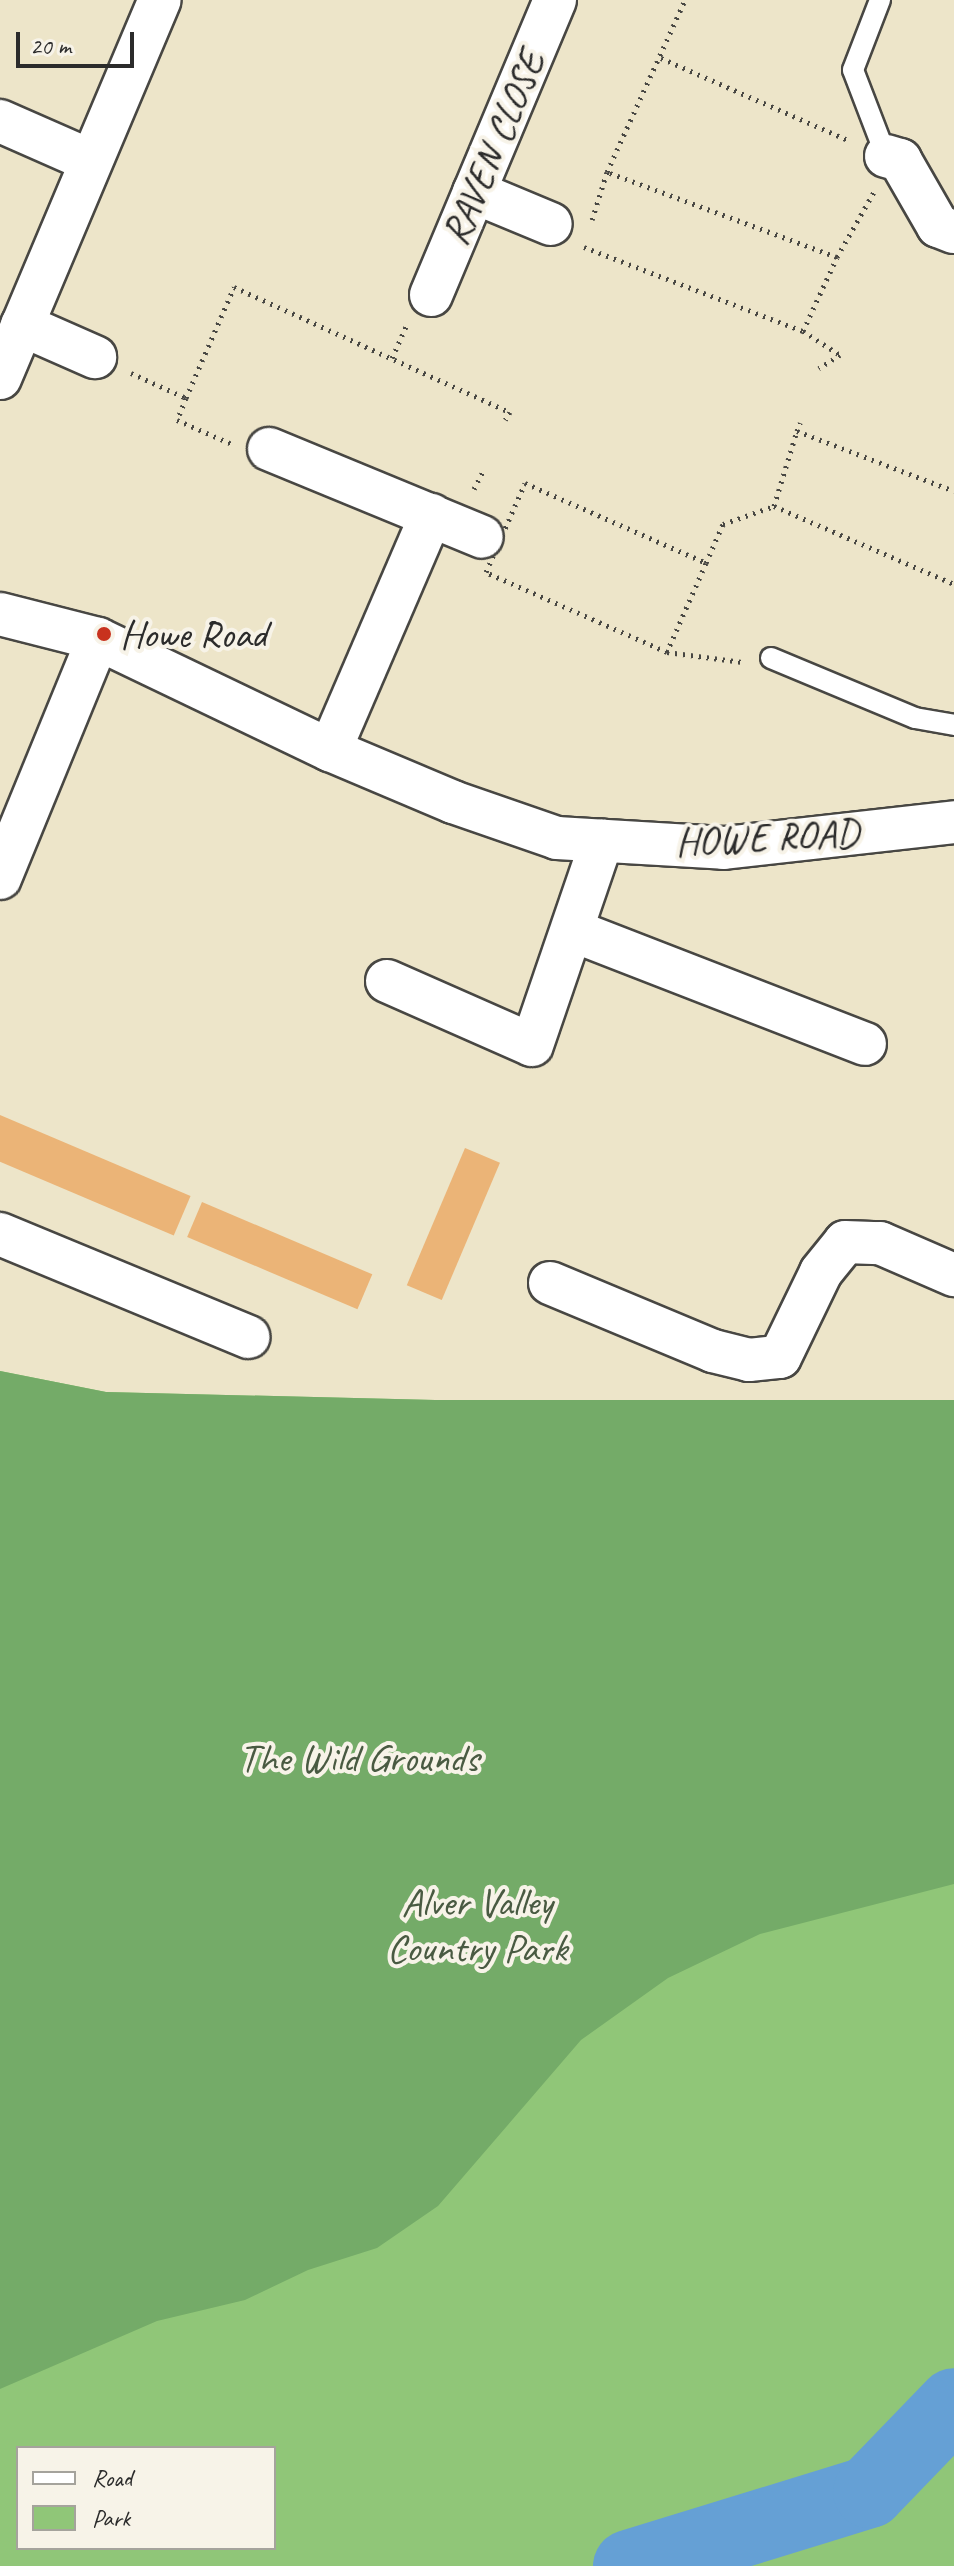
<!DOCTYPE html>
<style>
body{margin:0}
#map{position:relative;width:954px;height:2566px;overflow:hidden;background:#ede5c9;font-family:Caveat,sans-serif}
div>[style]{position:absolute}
.green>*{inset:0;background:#90c678}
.forest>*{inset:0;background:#74ab68}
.river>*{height:72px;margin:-36px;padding:0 36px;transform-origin:36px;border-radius:36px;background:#65a0d5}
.building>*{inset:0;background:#ebb477;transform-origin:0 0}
.path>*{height:5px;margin-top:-2.5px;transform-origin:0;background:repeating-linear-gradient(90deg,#484743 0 2px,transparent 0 8px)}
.roads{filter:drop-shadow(2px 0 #484743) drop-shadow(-2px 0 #484743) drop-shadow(0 2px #484743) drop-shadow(0 -2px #484743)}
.service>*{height:20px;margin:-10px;padding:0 10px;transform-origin:10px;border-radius:10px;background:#fff}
.minor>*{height:42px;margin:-21px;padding:0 21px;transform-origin:21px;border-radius:21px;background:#fff}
.dots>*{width:22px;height:22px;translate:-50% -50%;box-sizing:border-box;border:4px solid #f7f3e8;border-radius:50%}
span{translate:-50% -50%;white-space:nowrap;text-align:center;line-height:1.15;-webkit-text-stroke:8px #f7f3e8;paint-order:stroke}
.street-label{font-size:40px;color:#2b2b2b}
.poi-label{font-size:40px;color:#2b2b2b}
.left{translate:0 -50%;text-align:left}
.park-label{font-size:40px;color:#495a42}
.legend{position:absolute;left:16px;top:2446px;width:260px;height:104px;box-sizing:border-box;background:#f7f3e8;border:2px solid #a5a39c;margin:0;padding:10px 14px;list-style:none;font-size:24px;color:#2b2b2b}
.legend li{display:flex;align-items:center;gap:16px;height:40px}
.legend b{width:40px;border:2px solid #a5a39c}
.scale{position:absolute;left:16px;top:32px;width:118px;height:36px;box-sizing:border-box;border:4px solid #2b2b2b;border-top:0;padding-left:10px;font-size:24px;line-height:28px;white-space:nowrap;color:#2b2b2b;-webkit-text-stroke:6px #f7f3e8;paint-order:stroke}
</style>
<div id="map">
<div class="green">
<i style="clip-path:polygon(evenodd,0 1371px,106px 1392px,435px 1400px,954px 1400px,954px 2566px,0 2566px,0 1371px,18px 2448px,274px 2448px,274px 2548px,18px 2548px,18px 2448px)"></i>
</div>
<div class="forest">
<i style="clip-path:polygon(0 1371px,106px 1392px,435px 1400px,954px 1400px,954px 1884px,760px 1934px,668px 1978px,581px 2040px,438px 2206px,377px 2248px,308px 2270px,245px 2300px,157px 2321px,0 2389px)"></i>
</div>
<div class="river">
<i style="left:629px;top:2566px;width:251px;rotate:-17.1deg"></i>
<i style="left:869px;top:2492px;width:122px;rotate:-46deg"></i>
</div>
<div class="building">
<i style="left:0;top:1115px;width:207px;height:43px;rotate:23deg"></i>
<i style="left:465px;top:1148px;width:38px;height:149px;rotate:23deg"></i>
<i style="left:202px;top:1202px;width:185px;height:38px;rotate:23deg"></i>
</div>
<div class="path">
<i style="left:661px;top:58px;width:204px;rotate:23.7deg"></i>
<i style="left:607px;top:172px;width:189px;rotate:-65.6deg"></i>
<i style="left:584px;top:247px;width:235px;rotate:21deg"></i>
<i style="left:803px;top:331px;width:81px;rotate:-65.3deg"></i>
<i style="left:837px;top:257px;width:245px;rotate:-159.7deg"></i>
<i style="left:607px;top:172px;width:50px;rotate:107.4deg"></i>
<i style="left:837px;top:257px;width:75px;rotate:-60.4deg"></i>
<i style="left:803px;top:331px;width:44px;rotate:33deg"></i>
<i style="left:840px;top:355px;width:25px;rotate:148deg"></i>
<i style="left:392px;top:358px;width:35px;rotate:-66deg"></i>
<i style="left:131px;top:373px;width:60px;rotate:24.4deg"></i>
<i style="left:186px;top:398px;width:121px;rotate:-66.6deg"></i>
<i style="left:234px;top:287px;width:303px;rotate:24.4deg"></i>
<i style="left:510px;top:412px;width:9px;rotate:122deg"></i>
<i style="left:186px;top:398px;width:24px;rotate:112deg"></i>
<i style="left:177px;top:420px;width:60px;rotate:23.6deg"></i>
<i style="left:797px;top:431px;width:9px;rotate:-69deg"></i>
<i style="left:525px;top:483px;width:198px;rotate:23.8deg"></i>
<i style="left:706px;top:563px;width:97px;rotate:113.7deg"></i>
<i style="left:667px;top:652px;width:198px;rotate:-156.2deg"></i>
<i style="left:486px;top:572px;width:97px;rotate:-66.3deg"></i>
<i style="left:474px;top:489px;width:22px;rotate:-63deg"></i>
<i style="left:774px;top:506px;width:78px;rotate:-73deg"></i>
<i style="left:797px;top:431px;width:168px;rotate:20.9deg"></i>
<i style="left:774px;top:506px;width:196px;rotate:23.4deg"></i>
<i style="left:706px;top:563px;width:43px;rotate:-66.4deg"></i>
<i style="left:723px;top:524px;width:54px;rotate:-19.4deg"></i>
<i style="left:667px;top:652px;width:76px;rotate:7.6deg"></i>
</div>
<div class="roads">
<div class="service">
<i style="left:880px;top:0;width:75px;rotate:111.1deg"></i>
<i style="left:853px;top:70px;width:92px;rotate:69deg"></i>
<i style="left:771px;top:658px;width:156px;rotate:22.6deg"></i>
<i style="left:915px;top:718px;width:40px;rotate:10deg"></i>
</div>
<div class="minor">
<i style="left:0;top:121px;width:97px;rotate:23.7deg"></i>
<i style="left:886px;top:156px;width:15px;rotate:16deg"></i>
<i style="left:900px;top:160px;width:76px;rotate:60.1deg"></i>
<i style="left:938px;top:226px;width:17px;rotate:21deg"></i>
<i style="left:474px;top:192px;width:83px;rotate:22.6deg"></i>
<i style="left:431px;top:295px;width:320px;rotate:-67.2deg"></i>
<i style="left:22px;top:325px;width:80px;rotate:23.7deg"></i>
<i style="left:0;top:378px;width:410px;rotate:-67.1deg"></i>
<i style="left:269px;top:449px;width:230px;rotate:22.4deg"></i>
<i style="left:0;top:614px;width:101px;rotate:14.3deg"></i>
<i style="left:98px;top:639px;width:257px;rotate:25.6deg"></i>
<i style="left:330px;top:750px;width:134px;rotate:22.9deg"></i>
<i style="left:453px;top:802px;width:110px;rotate:19.1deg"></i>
<i style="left:557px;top:838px;width:167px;rotate:3.4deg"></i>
<i style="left:724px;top:848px;width:231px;rotate:-6.4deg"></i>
<i style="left:330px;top:750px;width:256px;rotate:-66.7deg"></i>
<i style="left:0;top:878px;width:258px;rotate:-67.7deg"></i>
<i style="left:574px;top:931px;width:312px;rotate:21.2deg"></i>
<i style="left:387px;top:981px;width:158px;rotate:23.8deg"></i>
<i style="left:532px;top:1045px;width:216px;rotate:-71.1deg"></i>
<i style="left:0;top:1234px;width:269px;rotate:22.5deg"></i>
<i style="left:550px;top:1283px;width:177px;rotate:22.6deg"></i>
<i style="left:713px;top:1351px;width:37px;rotate:14deg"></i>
<i style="left:749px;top:1360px;width:31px;rotate:-6deg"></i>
<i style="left:780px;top:1357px;width:94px;rotate:-64.2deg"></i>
<i style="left:821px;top:1272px;width:38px;rotate:-51deg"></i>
<i style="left:845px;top:1242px;width:35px;rotate:2deg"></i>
<i style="left:880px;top:1243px;width:81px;rotate:23.4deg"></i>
</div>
</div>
<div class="dots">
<i style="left:104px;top:634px;background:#c8321e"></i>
</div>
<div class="street-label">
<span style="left:493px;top:148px;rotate:-67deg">RAVEN CLOSE</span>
<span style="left:767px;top:837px;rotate:-3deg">HOWE ROAD</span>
</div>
<div class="poi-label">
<span class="left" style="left:120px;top:634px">Howe Road</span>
</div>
<div class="park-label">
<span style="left:359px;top:1758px">The Wild Grounds</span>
<span style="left:477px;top:1925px">Alver Valley<br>Country Park</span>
</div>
<ul class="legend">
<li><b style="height:10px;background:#fff"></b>Road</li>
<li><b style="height:22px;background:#90c678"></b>Park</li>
</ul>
<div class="scale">20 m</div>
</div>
